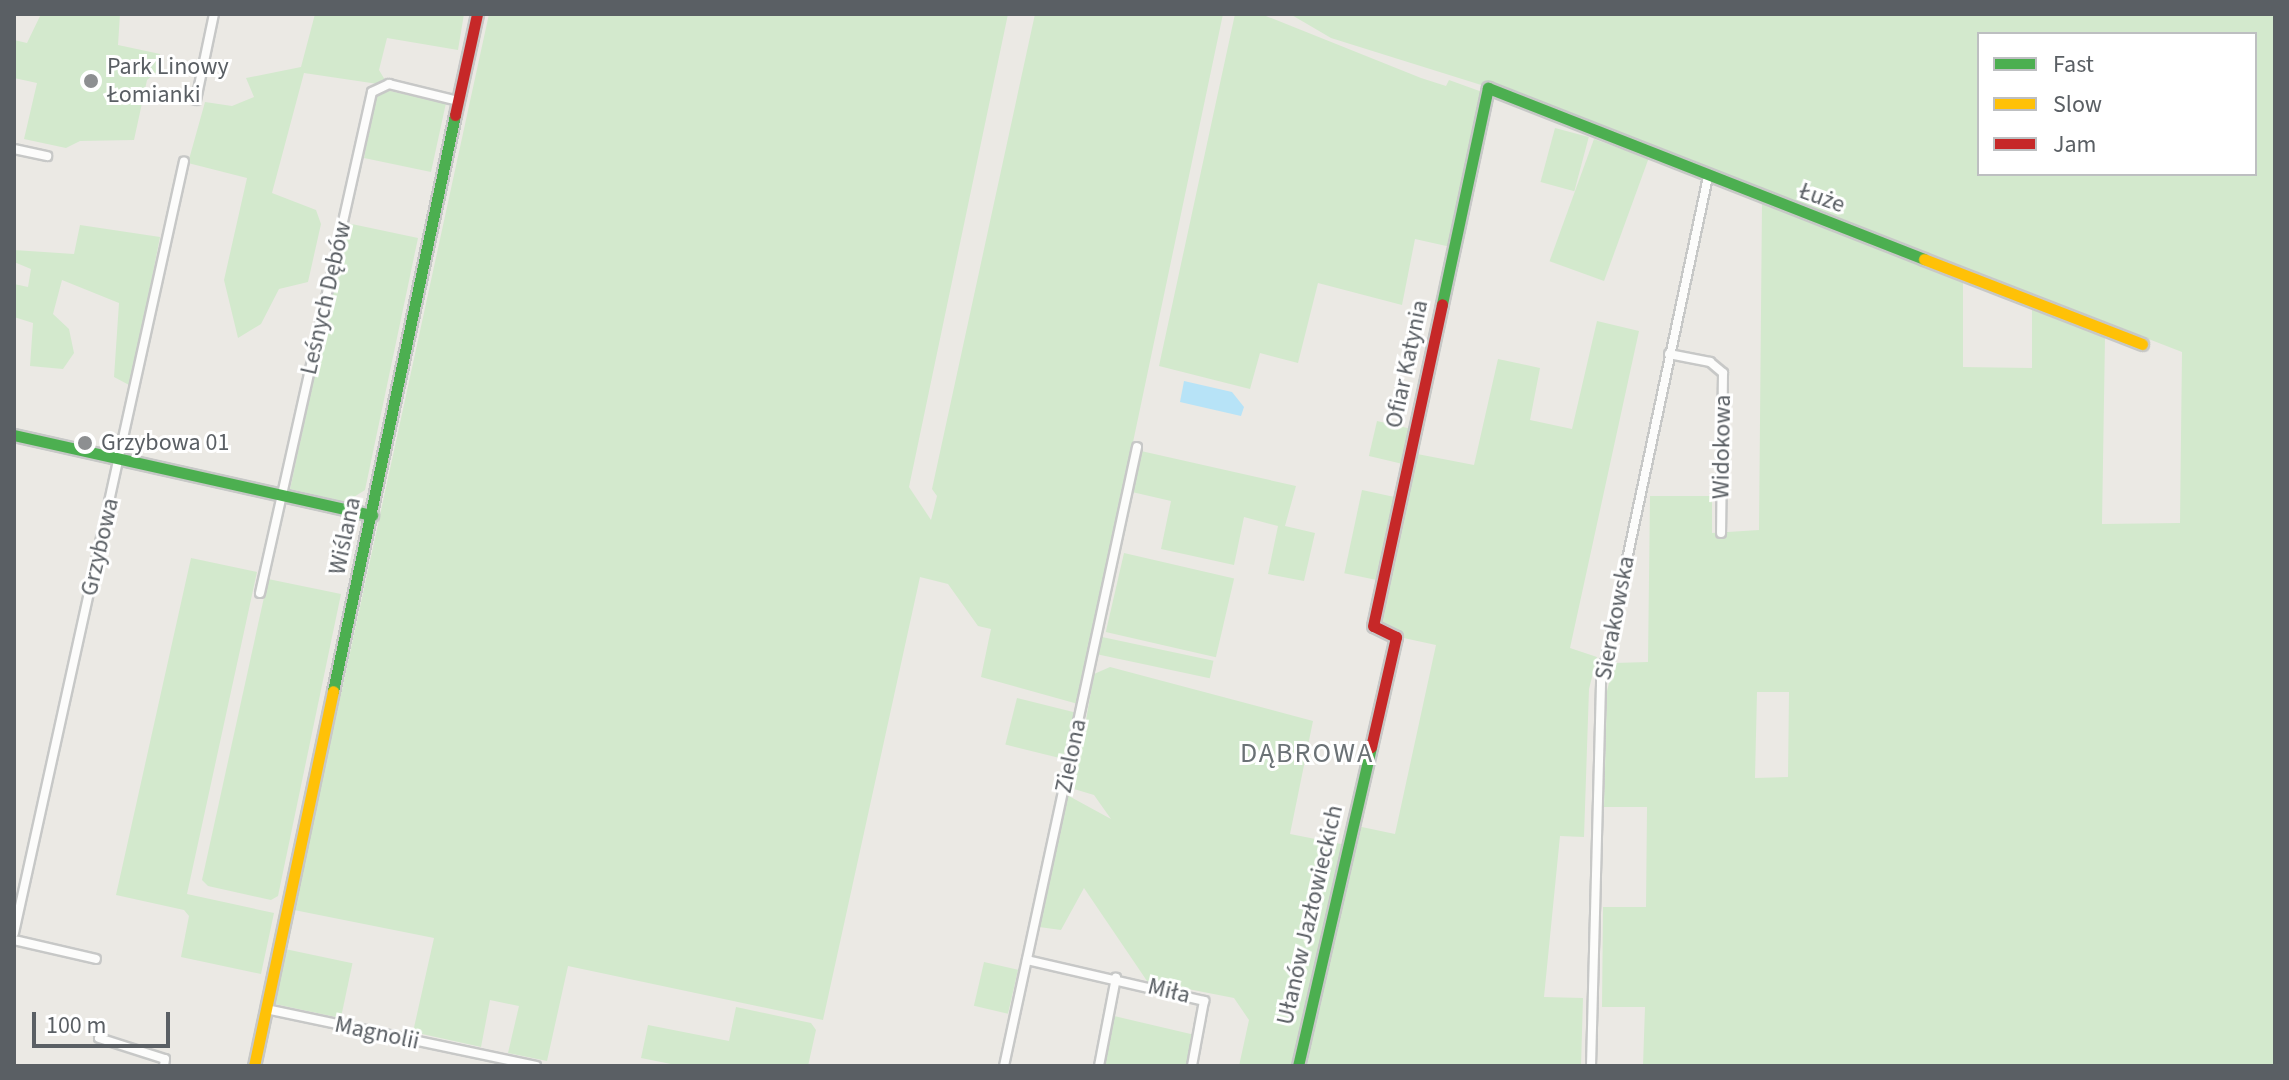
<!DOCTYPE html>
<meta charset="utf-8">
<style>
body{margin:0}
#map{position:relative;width:2289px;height:1080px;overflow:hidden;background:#ebe9e4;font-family:"Source Sans 3",sans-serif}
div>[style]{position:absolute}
.green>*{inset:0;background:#d3e9cd;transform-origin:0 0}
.water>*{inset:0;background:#b7e3f7}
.roads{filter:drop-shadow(2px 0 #c7c8c7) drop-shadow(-2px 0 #c7c8c7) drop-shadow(0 2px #c7c8c7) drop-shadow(0 -2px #c7c8c7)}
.street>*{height:8px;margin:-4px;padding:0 4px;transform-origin:4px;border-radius:4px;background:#fcfcfb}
.fast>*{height:11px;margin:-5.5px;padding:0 5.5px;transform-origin:5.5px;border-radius:5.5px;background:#4caf50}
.slow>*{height:11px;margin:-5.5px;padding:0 5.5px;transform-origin:5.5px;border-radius:5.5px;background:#ffc107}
.jam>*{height:11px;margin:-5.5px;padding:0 5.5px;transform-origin:5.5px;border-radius:5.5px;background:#c62828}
.dots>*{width:22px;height:22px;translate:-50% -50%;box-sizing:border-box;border:4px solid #fff;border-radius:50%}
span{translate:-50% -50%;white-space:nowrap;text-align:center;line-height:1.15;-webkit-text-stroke:6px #fff;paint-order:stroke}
.poi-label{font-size:24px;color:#5a5f64}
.left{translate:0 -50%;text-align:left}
.street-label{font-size:24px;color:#5a5f64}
.quarter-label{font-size:28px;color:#6b7276;letter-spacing:2px}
.frame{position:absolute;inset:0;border:16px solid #5a5f64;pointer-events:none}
.legend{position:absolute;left:1977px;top:32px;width:280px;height:144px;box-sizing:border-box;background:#fff;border:2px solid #bdbfc1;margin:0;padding:10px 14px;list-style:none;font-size:24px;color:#5a5f64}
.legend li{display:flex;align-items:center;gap:16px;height:40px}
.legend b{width:40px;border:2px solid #bdbfc1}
.scale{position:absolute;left:32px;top:1012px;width:138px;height:36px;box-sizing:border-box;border:4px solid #5a5f64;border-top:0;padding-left:10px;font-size:24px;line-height:28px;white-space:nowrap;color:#5a5f64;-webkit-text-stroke:6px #fff;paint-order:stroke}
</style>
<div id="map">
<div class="green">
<i style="clip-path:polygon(41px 14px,120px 14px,118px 45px,160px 54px,159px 70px,147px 80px,134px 140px,80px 141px,66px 148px,24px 139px,37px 83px,14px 78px,14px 40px,27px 43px)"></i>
<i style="clip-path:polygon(315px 14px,464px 14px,458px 50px,387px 38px,379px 70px,385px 80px,378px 84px,304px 73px,272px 193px,316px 210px,321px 224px,308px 282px,279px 289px,261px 324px,238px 338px,224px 280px,247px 178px,188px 163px,205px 102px,232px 106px,254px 97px,246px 78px,301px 67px)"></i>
<i style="clip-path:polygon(489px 14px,1008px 14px,909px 487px,931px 520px,937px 496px,932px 489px,1035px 14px,1223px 14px,1078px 704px,981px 677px,991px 629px,978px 626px,948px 584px,920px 577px,823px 1020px,568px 966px,547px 1061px,508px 1053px,519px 1006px,490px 1000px,481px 1047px,413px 1032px,434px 938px,294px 910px)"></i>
<i style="clip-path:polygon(1235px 14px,1261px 14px,1421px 78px,1446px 86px,1449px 80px,1485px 93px,1451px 247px,1415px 239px,1402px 305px,1318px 283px,1298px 363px,1260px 353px,1250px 389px,1159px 366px)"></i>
<i style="clip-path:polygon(evenodd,1290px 14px,2275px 14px,2275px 1066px,1643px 1066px,1645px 1007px,1602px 1007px,1603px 907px,1646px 907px,1647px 807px,1604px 807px,1607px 691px,1614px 663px,1648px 662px,1650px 496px,1712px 496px,1712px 533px,1759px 530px,1762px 203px,1963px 281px,1963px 367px,2032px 368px,2032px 308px,2105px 337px,2102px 524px,2180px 523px,2182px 352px,1552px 107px,1331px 38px,1290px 14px,1979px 34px,2255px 34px,2255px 174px,1979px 174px,1979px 34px,1290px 14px,1757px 692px,1789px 692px,1788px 777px,1755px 778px,1757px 692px)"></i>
<i style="clip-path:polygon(381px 89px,446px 103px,431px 172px,364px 158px,376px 91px)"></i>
<i style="left:1555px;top:128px;width:35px;height:56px;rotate:15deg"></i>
<i style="left:1594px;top:139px;width:58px;height:130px;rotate:20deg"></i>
<i style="clip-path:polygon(347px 223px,418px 238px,365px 490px,346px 502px,290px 489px)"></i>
<i style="clip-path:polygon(80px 225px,160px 237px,131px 386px,114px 377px,119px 303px,62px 280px,53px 314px,69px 329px,74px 353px,63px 369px,30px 366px,33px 323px,14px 317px,14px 284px,28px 287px,31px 269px,14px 262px,14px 250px,74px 254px)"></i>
<i style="clip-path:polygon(1597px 321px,1639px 331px,1570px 648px,1597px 657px,1589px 689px,1584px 837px,1560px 836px,1544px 997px,1583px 998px,1581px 1066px,1304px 1066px,1357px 826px,1395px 834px,1436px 645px,1399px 637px,1376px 624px,1412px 453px,1474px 465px,1498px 359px,1540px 368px,1530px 420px,1572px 429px)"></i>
<i style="left:1377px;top:421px;width:37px;height:36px;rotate:13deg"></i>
<i style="clip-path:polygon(1141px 451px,1296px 486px,1285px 526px,1315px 533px,1304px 581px,1268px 574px,1278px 526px,1244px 517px,1234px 565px,1161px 549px,1171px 501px,1132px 492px)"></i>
<i style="left:1362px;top:490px;width:38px;height:85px;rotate:12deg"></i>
<i style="left:1124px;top:553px;width:113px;height:81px;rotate:13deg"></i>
<i style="clip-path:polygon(191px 558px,257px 572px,187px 894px,274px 913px,261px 974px,181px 957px,189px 916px,184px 910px,116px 895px)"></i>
<i style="clip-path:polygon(268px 579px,341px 594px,278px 896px,271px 900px,208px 886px,202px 880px)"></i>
<i style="left:1102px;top:637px;width:114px;height:18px;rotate:12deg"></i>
<i style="clip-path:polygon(1110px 667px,1313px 721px,1290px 834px,1346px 845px,1295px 1066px,1239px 1066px,1249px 1020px,1234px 998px,1147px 981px,1084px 888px,1061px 930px,1039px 927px,1067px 795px,1111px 819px,1094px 795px,1074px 789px,1094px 674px)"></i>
<i style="left:1017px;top:698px;width:59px;height:48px;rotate:14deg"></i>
<i style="left:285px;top:949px;width:69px;height:56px;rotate:12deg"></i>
<i style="left:984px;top:962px;width:35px;height:45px;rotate:13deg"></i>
<i style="clip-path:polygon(736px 1007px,811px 1023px,816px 1030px,808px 1066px,681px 1066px,641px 1058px,648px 1025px,729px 1041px)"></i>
<i style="clip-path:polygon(1114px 1016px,1195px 1035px,1188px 1066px,1103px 1066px)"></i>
</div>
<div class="water">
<i style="clip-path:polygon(1184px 381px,1232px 392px,1244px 407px,1241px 416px,1180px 402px)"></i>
</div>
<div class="roads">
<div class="street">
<i style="left:196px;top:100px;width:88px;rotate:-78.2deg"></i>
<i style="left:14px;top:149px;width:34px;rotate:12deg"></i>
<i style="left:1669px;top:354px;width:42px;rotate:11deg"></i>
<i style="left:1710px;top:362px;width:17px;rotate:40deg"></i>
<i style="left:1723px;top:373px;width:160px;rotate:90.7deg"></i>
<i style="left:260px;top:593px;width:513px;rotate:-77.4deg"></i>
<i style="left:372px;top:92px;width:19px;rotate:-25deg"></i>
<i style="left:389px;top:84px;width:71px;rotate:13.8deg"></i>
<i style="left:14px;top:933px;width:790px;rotate:-77.58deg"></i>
<i style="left:14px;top:940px;width:84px;rotate:13deg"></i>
<i style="left:1027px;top:960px;width:182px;rotate:13deg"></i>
<i style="left:1204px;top:1001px;width:66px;rotate:100.5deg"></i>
<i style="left:266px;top:1009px;width:276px;rotate:11.9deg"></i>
<i style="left:99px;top:1038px;width:69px;rotate:17.7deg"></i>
<i style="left:165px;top:1059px;width:7px;rotate:98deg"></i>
<i style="left:1004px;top:1066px;width:633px;rotate:-77.87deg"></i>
<i style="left:1099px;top:1066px;width:90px;rotate:-79.1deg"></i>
<i style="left:1591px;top:1066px;width:384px;rotate:-88.5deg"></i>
<i style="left:1601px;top:682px;width:516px;rotate:-78.04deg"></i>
</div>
<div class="fast">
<i style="left:1442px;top:304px;width:221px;rotate:-78deg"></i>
<i style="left:1488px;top:88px;width:468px;rotate:21.4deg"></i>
<i style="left:14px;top:435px;width:367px;rotate:12.6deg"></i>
<i style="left:333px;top:691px;width:589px;rotate:-78.04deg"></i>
<i style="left:1298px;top:1066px;width:327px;rotate:-77.1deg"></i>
</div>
<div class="slow">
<i style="left:1924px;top:259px;width:234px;rotate:21.3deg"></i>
<i style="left:254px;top:1066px;width:383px;rotate:-78.1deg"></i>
</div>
<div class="jam">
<i style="left:455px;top:115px;width:103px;rotate:-77.7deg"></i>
<i style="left:1371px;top:747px;width:113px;rotate:-77.2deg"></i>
<i style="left:1396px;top:637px;width:25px;rotate:-154deg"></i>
<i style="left:1373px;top:626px;width:329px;rotate:-77.9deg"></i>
</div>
</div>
<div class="dots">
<i style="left:91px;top:81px;background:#8d8f91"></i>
<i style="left:85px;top:443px;background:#8d8f91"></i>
</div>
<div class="poi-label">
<span class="left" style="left:107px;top:81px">Park Linowy<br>Łomianki</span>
<span class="left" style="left:101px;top:443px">Grzybowa 01</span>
</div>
<div class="street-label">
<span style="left:1822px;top:198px;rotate:20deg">Łuże</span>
<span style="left:326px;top:298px;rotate:-77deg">Leśnych Dębów</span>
<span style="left:1407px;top:364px;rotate:-78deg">Ofiar Katynia</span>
<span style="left:1722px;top:447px;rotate:-89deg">Widokowa</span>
<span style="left:345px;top:536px;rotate:-78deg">Wiślana</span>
<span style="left:100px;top:547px;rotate:-77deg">Grzybowa</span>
<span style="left:1615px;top:618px;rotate:-79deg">Sierakowska</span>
<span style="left:1071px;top:756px;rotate:-78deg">Zielona</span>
<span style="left:1310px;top:915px;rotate:-77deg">Ułanów Jazłowieckich</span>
<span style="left:1169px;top:991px;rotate:14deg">Miła</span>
<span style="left:377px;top:1033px;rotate:12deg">Magnolii</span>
</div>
<div class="quarter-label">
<span style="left:1307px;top:753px">DĄBROWA</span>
</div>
<div class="frame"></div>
<ul class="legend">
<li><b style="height:10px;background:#4caf50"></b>Fast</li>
<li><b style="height:10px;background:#ffc107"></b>Slow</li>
<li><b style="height:10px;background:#c62828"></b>Jam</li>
</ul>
<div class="scale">100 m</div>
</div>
